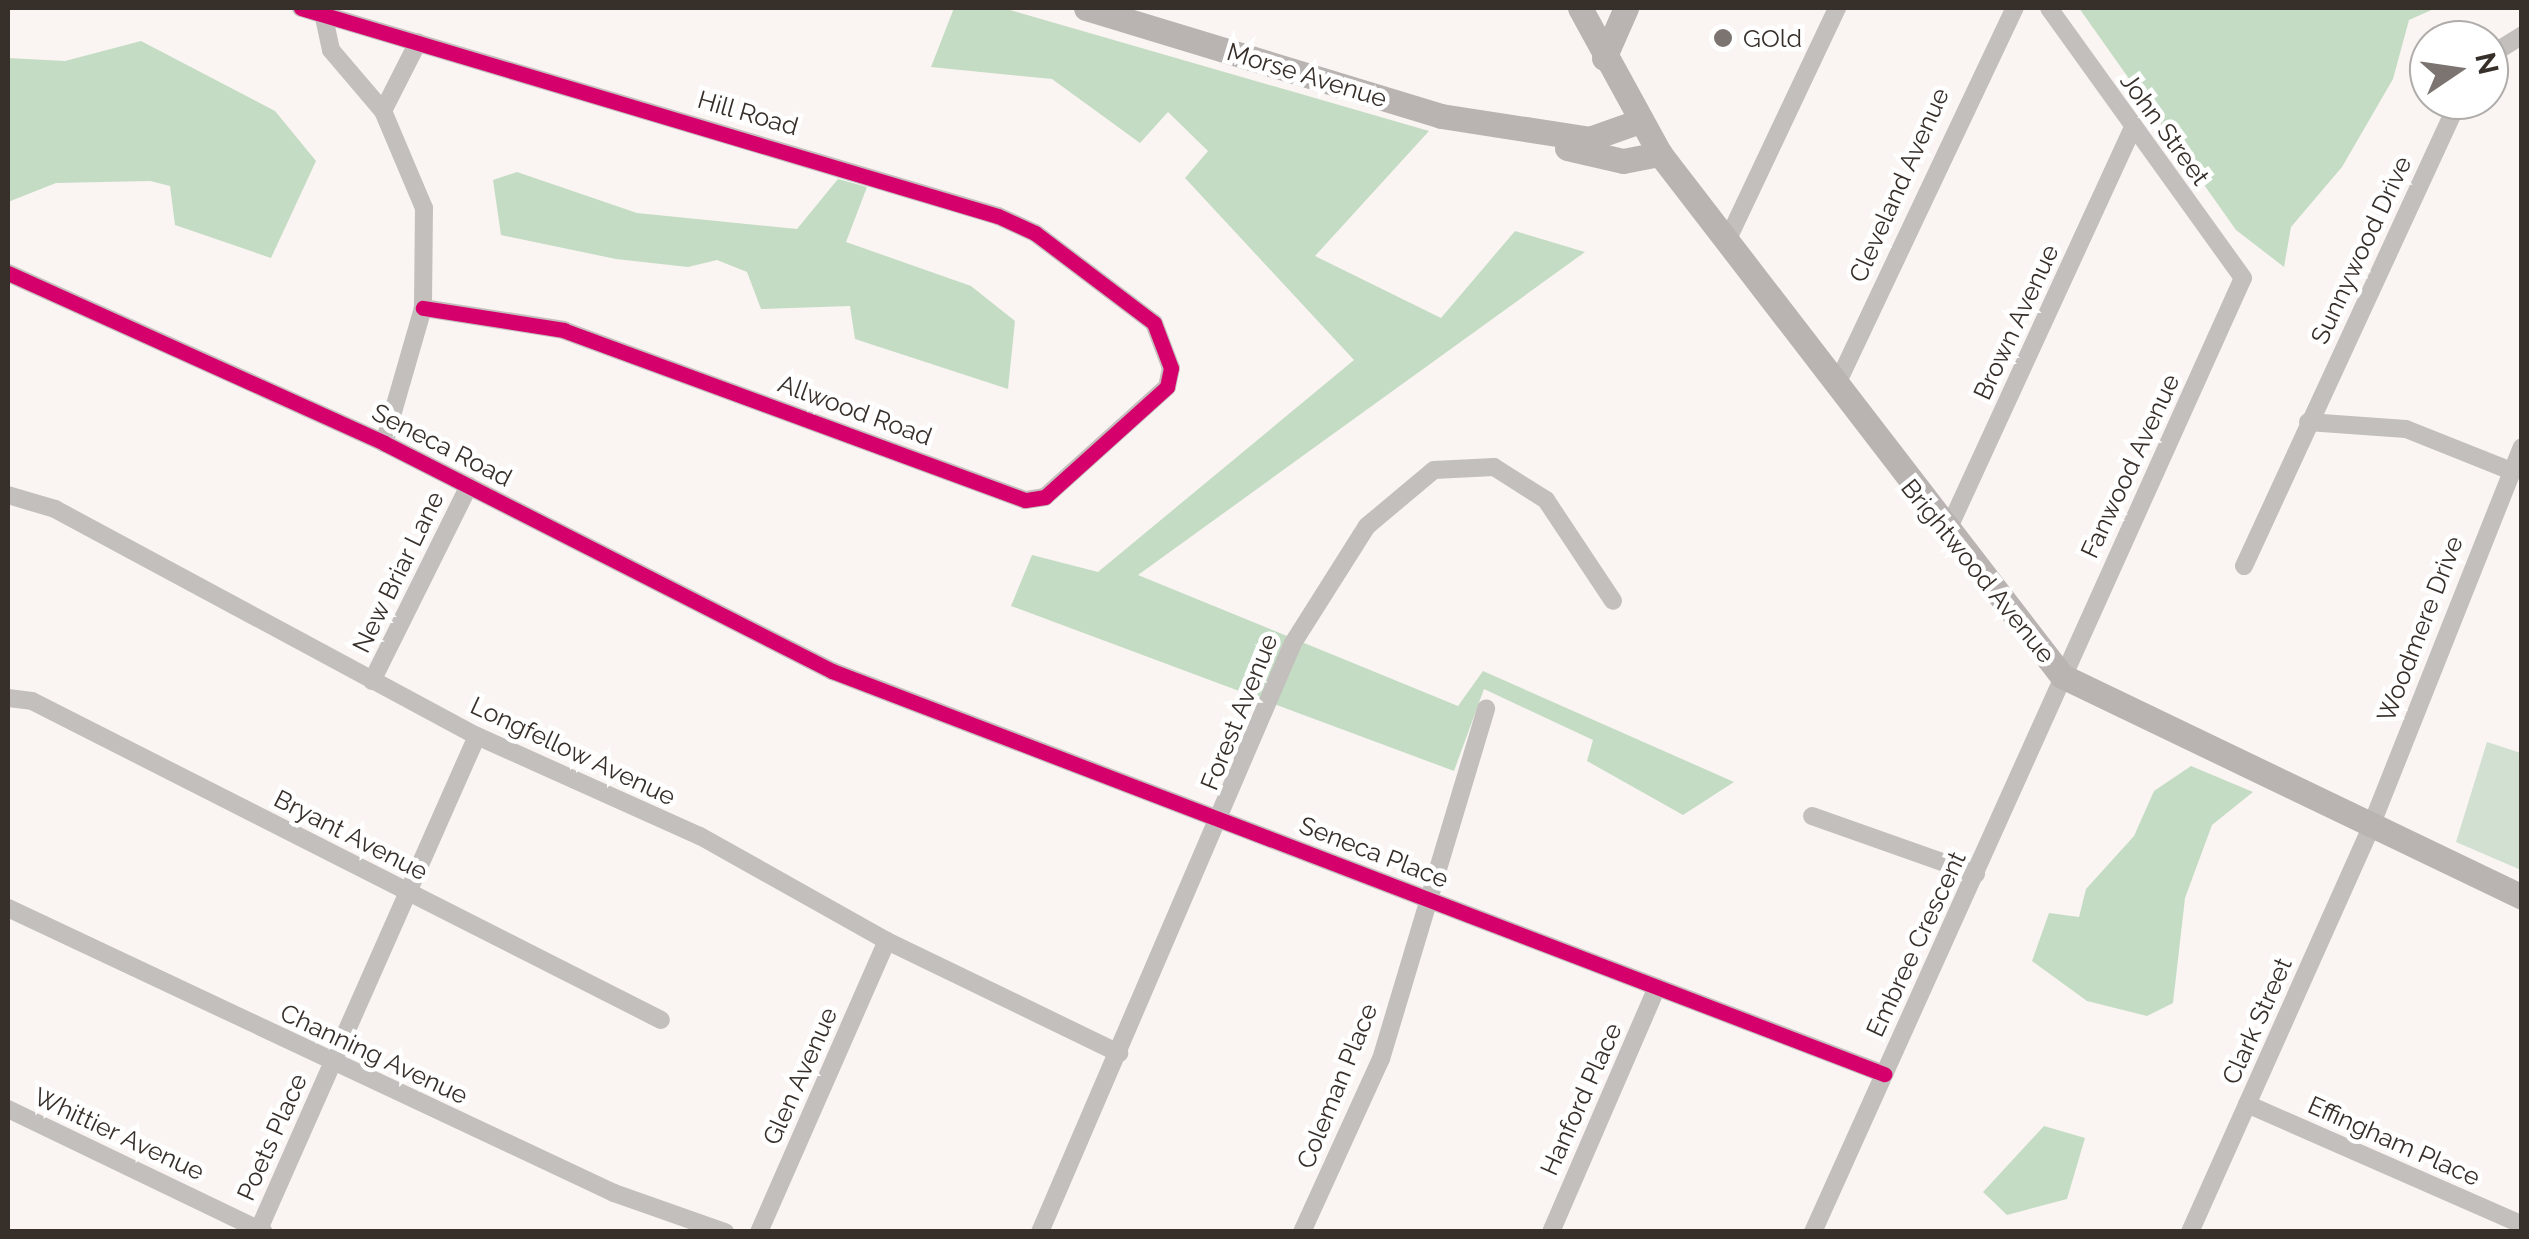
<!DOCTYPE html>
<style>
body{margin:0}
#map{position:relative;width:2529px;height:1239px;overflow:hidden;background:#faf5f2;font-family:Raleway,sans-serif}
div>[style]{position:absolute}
.green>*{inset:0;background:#d1e0d0}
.forest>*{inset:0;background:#c4dcc4}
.street>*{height:18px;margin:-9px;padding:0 9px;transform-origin:9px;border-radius:9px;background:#c3bfbd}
.secondary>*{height:25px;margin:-12.5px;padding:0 12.5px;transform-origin:12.5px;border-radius:12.5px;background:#b9b4b2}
.cycleway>*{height:15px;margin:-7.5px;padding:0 7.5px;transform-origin:7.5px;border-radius:7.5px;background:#d6006c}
.dots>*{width:28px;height:28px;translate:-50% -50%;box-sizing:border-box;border:5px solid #fff;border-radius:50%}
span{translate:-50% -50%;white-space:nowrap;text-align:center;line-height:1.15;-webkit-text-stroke:9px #fff;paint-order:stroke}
.poi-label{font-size:25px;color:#372f2a}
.left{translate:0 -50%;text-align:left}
.street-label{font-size:25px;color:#372f2a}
.frame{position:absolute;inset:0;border:10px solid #372f2a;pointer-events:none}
.north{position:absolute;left:2409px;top:20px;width:100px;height:100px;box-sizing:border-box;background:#fff;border:2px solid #afacaa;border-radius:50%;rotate:77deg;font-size:28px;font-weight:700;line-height:40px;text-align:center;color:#372f2a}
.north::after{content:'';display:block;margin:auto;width:35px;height:45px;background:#7b7470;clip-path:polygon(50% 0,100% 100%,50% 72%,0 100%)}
</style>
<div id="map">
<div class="green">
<i style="clip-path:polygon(2487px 742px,2521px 753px,2521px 870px,2456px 842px)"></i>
</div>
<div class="forest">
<i style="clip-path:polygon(954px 8px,1003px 8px,1429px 131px,1315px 256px,1441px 318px,1515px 231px,1585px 252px,1138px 575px,1458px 706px,1483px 671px,1734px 782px,1683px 815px,1587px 761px,1593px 740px,1484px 689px,1454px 771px,1011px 606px,1032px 555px,1098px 572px,1354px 360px,1185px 178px,1208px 151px,1168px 112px,1140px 143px,1052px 79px,931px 67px)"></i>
<i style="clip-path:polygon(2079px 8px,2436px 8px,2409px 20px,2393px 79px,2342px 167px,2291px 227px,2284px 267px,2236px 230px)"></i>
<i style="clip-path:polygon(141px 41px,275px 111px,316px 161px,271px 258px,175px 225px,170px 186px,150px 181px,56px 183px,8px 202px,8px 58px,65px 61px)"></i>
<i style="clip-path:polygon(517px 172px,637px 213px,797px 229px,838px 179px,867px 187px,846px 242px,971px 286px,1015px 321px,1008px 389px,855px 339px,850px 306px,761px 309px,747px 272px,717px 260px,688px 267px,616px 259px,501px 235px,493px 180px)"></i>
<i style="clip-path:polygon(2191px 766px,2253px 792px,2212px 825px,2185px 898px,2173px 1003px,2147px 1016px,2087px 1001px,2032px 961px,2049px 913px,2079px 917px,2086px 889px,2134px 836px,2154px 791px)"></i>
<i style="clip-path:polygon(2044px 1126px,2085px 1138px,2067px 1199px,2007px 1215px,1983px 1192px)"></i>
</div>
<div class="street">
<i style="left:301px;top:8px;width:727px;rotate:16.62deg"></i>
<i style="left:998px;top:216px;width:41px;rotate:24.7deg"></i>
<i style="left:1035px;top:233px;width:149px;rotate:37.1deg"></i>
<i style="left:1154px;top:323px;width:48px;rotate:69.3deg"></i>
<i style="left:1171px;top:368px;width:19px;rotate:102deg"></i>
<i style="left:1167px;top:387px;width:164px;rotate:138deg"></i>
<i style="left:1045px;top:497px;width:20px;rotate:171deg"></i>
<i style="left:1025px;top:500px;width:491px;rotate:-159.8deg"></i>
<i style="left:564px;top:330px;width:143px;rotate:-171.1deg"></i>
<i style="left:322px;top:8px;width:43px;rotate:77.9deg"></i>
<i style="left:331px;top:50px;width:80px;rotate:49.6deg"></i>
<i style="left:383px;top:111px;width:105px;rotate:67.1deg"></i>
<i style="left:424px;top:208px;width:100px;rotate:90.6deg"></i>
<i style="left:423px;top:308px;width:141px;rotate:106.1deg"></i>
<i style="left:2489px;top:56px;width:39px;rotate:-32deg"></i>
<i style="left:383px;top:111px;width:77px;rotate:-63.1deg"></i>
<i style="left:1727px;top:241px;width:258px;rotate:-64.7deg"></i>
<i style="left:8px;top:273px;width:413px;rotate:24.3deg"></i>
<i style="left:384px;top:443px;width:503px;rotate:26.97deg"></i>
<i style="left:832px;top:671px;width:1127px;rotate:20.96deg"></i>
<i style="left:1836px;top:386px;width:418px;rotate:-64.7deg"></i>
<i style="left:2308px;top:422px;width:98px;rotate:4.1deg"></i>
<i style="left:2406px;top:429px;width:111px;rotate:21.7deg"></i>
<i style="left:8px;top:495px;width:49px;rotate:16.6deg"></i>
<i style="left:55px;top:509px;width:479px;rotate:28.3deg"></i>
<i style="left:477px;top:736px;width:244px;rotate:24.2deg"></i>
<i style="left:700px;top:836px;width:214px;rotate:29.3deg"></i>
<i style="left:887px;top:941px;width:258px;rotate:25.8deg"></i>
<i style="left:1946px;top:534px;width:446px;rotate:-65.3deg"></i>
<i style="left:2244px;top:566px;width:513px;rotate:-65.23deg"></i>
<i style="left:372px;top:681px;width:218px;rotate:-63.6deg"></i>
<i style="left:8px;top:698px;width:24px;rotate:7deg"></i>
<i style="left:32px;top:701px;width:705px;rotate:26.89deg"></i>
<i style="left:1812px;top:816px;width:174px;rotate:19.5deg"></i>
<i style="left:8px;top:908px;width:670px;rotate:25.19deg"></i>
<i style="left:614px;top:1193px;width:118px;rotate:19.4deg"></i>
<i style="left:2247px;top:1104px;width:300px;rotate:23.7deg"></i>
<i style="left:8px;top:1109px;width:284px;rotate:25.7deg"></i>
<i style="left:259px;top:1229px;width:539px;rotate:-66.15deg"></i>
<i style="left:759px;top:1232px;width:318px;rotate:-66.3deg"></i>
<i style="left:1040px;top:1232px;width:641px;rotate:-66.75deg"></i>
<i style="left:1293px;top:643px;width:138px;rotate:-57.7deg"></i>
<i style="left:1367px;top:526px;width:87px;rotate:-39.9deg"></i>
<i style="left:1434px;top:470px;width:60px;rotate:-2.9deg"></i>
<i style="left:1494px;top:467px;width:62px;rotate:32.4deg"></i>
<i style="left:1546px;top:500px;width:121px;rotate:56.4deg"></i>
<i style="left:1302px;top:1232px;width:190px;rotate:-65.5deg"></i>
<i style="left:1381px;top:1059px;width:366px;rotate:-73.3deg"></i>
<i style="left:1551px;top:1232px;width:267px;rotate:-66.6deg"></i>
<i style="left:1813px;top:1232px;width:1046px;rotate:-65.74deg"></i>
<i style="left:2243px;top:278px;width:332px;rotate:-125.7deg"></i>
<i style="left:2190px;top:1232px;width:439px;rotate:-65.9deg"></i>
<i style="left:2369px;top:831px;width:413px;rotate:-68.3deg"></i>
</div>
<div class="secondary">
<i style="left:1086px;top:8px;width:371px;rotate:16.9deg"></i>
<i style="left:1441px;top:116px;width:150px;rotate:8.8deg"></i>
<i style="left:1589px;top:139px;width:54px;rotate:-19.4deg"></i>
<i style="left:1580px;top:8px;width:166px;rotate:61.3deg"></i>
<i style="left:1660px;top:154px;width:659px;rotate:52.4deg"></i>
<i style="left:2062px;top:676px;width:510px;rotate:25.66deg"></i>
<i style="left:1604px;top:58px;width:55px;rotate:-66.3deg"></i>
<i style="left:1567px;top:148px;width:57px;rotate:13.1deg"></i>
<i style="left:1623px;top:161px;width:38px;rotate:-11deg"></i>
</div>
<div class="cycleway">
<i style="left:301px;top:8px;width:727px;rotate:16.62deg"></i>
<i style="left:998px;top:216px;width:41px;rotate:24.7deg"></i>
<i style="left:1035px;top:233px;width:149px;rotate:37.1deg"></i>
<i style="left:1154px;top:323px;width:48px;rotate:69.3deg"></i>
<i style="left:1171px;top:368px;width:19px;rotate:102deg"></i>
<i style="left:1167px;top:387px;width:164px;rotate:138deg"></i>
<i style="left:1045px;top:497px;width:20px;rotate:171deg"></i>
<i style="left:1025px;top:500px;width:491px;rotate:-159.8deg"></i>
<i style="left:564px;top:330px;width:143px;rotate:-171.1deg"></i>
<i style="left:8px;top:273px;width:413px;rotate:24.3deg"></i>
<i style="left:384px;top:443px;width:503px;rotate:26.97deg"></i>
<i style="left:832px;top:671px;width:1127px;rotate:20.96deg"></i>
</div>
<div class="dots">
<i style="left:1723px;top:38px;background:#7b7470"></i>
</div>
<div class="poi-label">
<span class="left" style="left:1743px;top:38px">GOld</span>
</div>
<div class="street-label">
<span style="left:1307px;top:75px;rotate:17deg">Morse Avenue</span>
<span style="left:748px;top:113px;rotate:16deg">Hill Road</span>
<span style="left:2165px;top:129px;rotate:54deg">John Street</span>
<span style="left:1899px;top:185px;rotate:-66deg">Cleveland Avenue</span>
<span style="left:2361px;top:250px;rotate:-65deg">Sunnywood Drive</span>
<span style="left:2016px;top:322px;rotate:-65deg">Brown Avenue</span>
<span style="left:855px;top:410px;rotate:20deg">Allwood Road</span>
<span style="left:442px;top:445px;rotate:27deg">Seneca Road</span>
<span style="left:2130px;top:466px;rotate:-65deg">Fanwood Avenue</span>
<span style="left:1978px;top:571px;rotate:51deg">Brightwood Avenue</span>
<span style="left:398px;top:572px;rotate:-64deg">New Briar Lane</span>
<span style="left:2420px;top:629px;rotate:-69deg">Woodmere Drive</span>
<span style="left:1239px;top:712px;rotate:-68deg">Forest Avenue</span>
<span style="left:573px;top:751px;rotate:25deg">Longfellow Avenue</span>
<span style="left:351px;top:835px;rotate:27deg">Bryant Avenue</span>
<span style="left:1374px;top:852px;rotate:21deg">Seneca Place</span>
<span style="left:1916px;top:944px;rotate:-65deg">Embree Crescent</span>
<span style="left:2257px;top:1021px;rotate:-66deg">Clark Street</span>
<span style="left:374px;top:1054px;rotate:25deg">Channing Avenue</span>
<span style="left:800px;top:1076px;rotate:-66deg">Glen Avenue</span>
<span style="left:1337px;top:1086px;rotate:-68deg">Coleman Place</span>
<span style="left:1581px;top:1099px;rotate:-66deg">Hanford Place</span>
<span style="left:119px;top:1134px;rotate:25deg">Whittier Avenue</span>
<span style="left:272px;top:1137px;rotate:-66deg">Poets Place</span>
<span style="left:2394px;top:1141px;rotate:24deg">Effingham Place</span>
</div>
<div class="frame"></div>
<div class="north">N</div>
</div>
